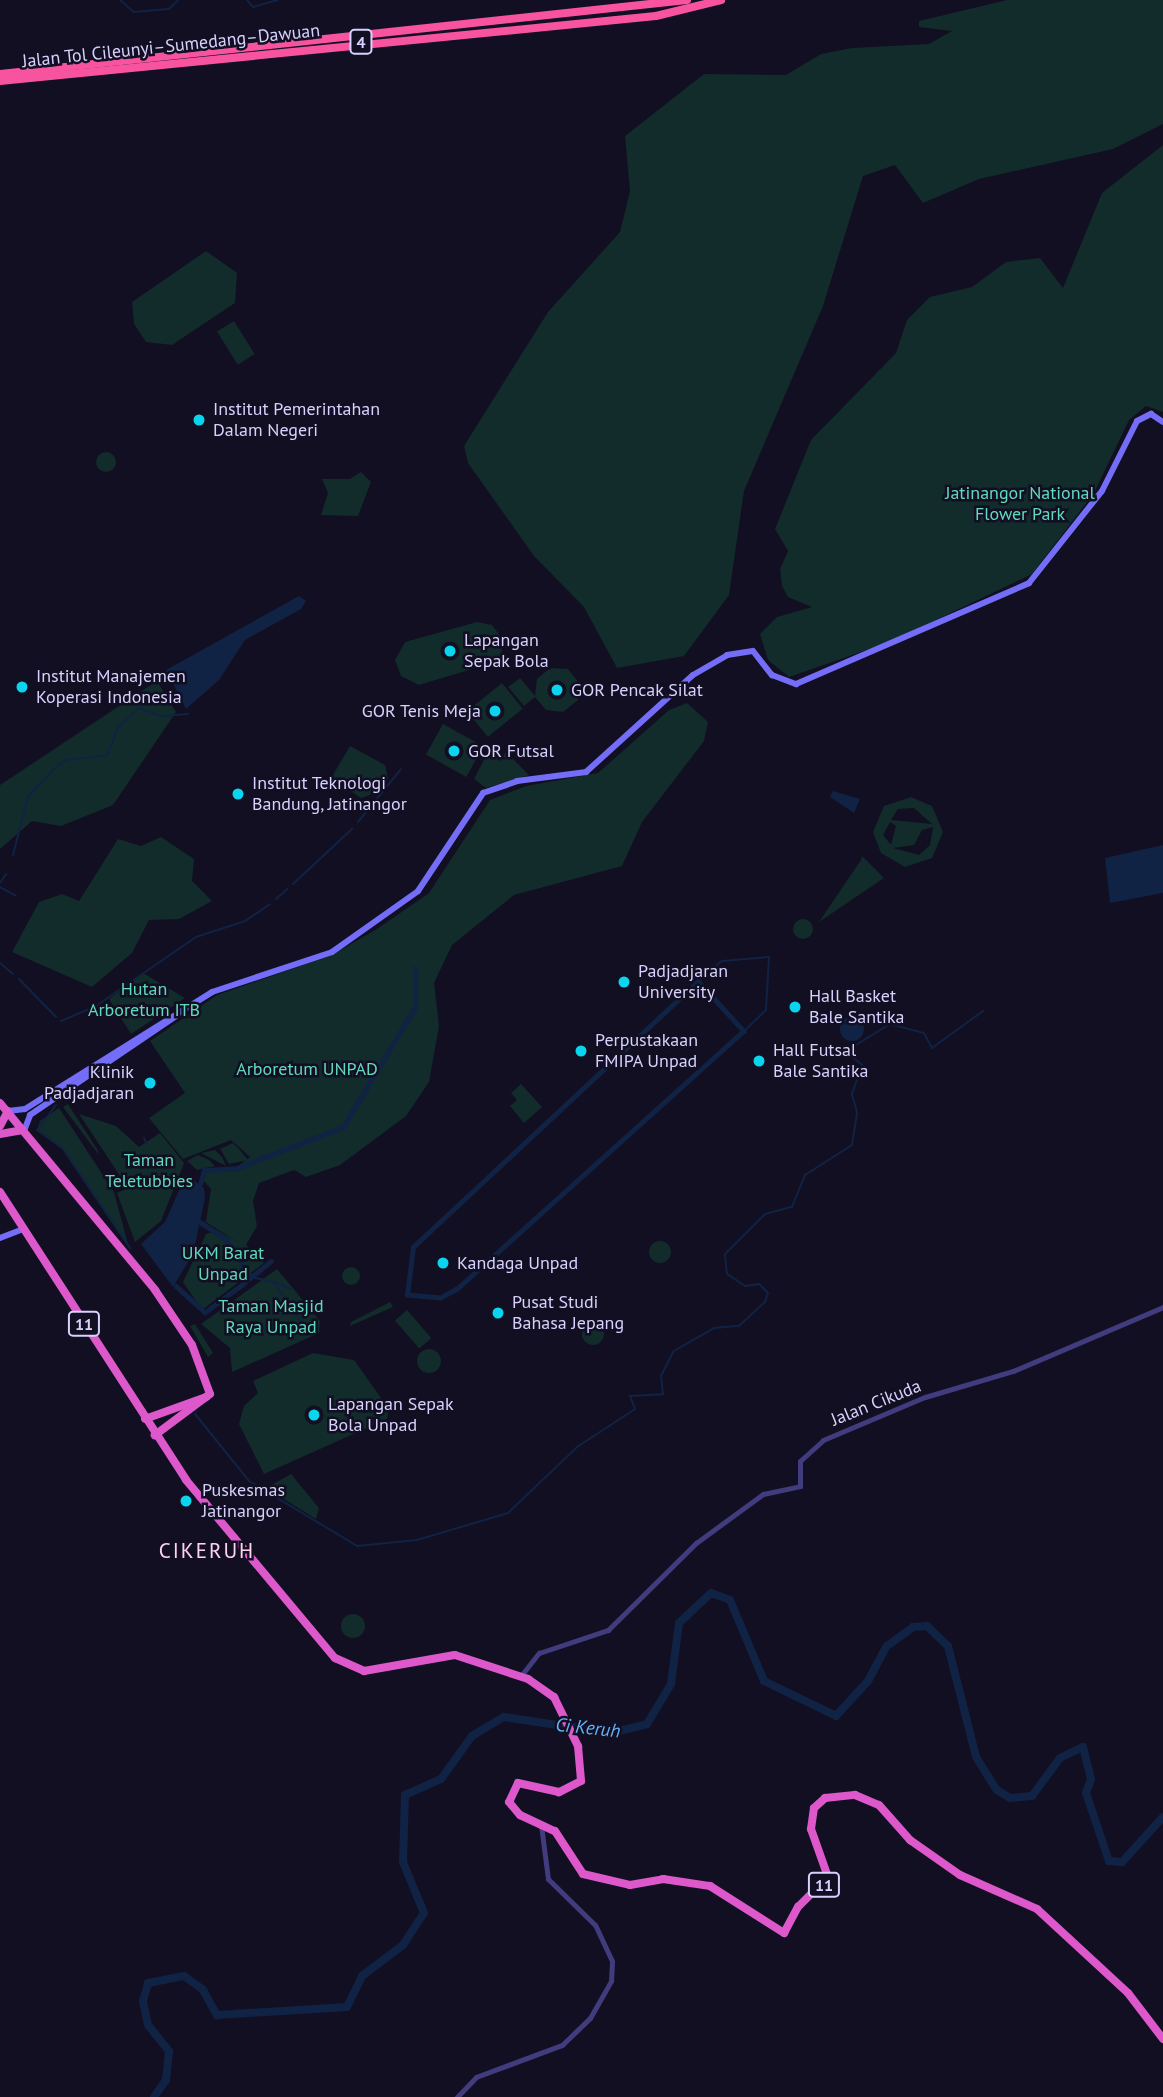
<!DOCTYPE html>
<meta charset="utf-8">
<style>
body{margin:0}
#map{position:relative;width:1163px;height:2097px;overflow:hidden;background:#120f22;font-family:"PT Sans",sans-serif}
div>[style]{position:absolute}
.green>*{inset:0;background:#122b2b;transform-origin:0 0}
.round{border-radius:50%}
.water>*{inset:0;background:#102344}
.stream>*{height:2px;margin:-1px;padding:0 1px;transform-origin:1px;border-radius:1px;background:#102344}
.canal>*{height:4.5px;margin:-2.25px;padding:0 2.25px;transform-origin:2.25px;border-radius:2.25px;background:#102344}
.river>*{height:8px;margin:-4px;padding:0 4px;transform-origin:4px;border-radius:4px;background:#102344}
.tertiary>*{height:5px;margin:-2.5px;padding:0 2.5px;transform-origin:2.5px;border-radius:2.5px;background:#403c7e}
.secondary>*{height:6px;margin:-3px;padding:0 3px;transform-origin:3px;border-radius:3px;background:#736df8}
.trunk>*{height:8px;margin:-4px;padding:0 4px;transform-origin:4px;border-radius:4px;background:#dc58cb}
.motorway>*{height:8px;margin:-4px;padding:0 4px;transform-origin:4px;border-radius:4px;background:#f7539f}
.dots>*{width:19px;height:19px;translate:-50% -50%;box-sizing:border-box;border:4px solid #120f22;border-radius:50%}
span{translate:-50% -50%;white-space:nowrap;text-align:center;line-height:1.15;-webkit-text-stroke:5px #120f22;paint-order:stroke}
.shield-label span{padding:2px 5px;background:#120f22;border:2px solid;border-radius:5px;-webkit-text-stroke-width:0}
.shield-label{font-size:16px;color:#d7d2fd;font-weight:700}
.street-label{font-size:18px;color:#d7d2fd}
.poi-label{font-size:18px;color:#d7d2fd}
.left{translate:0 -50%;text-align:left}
.right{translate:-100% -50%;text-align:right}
.park-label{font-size:18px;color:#61d9bd}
.water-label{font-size:19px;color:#65b1f8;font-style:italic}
.quarter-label{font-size:21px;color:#fdd3ed;letter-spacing:2px}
</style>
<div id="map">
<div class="green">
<i style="clip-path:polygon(1007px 0,1163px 0,1163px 124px,1113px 149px,979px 179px,923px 203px,895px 165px,863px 176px,823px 306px,744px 491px,729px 595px,684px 656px,617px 668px,584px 607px,534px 556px,468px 463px,464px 446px,548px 312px,620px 232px,630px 191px,625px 136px,704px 74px,786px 75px,821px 54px,852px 48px,929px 44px,952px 31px,919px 27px,919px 21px)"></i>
<i style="clip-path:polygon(1163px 145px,1163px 412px,1146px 406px,1129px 420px,1094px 493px,1032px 574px,890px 642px,789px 677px,768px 660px,760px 634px,777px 617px,812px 607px,788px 597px,782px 586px,780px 569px,788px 551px,775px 529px,811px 440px,896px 353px,907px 320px,930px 297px,972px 287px,1006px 262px,1040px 258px,1063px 288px,1102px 193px)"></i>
<i style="clip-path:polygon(206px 251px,237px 273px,235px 303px,172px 345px,146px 342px,134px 324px,132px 302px)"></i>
<i style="left:234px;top:321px;width:39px;height:20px;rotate:58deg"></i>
<i class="round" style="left:96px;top:452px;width:20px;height:20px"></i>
<i style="clip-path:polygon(361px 472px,371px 482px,358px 516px,321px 515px,328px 493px,322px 479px,350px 479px)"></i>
<i style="clip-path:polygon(477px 622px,492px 625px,501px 637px,502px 653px,492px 663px,419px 685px,401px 676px,395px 660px,405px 642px)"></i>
<i style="clip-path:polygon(550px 668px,568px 669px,579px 683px,578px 700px,563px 712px,546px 710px,535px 697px,524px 706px,508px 687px,520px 678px,535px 696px,537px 679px)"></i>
<i style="clip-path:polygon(157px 681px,176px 712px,113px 805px,61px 826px,32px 821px,0 849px,0 785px)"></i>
<i style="left:502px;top:683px;width:33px;height:45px;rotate:51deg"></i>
<i style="clip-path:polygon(687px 703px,708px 722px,704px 741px,642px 822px,622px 866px,514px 895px,452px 945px,434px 983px,439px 1026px,429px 1082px,406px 1116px,340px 1165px,306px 1177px,294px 1170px,259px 1183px,253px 1201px,257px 1226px,246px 1245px,264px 1263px,202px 1310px,183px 1282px,206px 1234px,217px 1230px,239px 1243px,206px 1222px,211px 1189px,202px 1179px,206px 1172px,237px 1167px,250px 1157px,231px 1140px,183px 1159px,149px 1118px,185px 1093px,150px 1041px,217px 995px,332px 955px,377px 929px,429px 893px,490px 800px,526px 786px,598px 773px,669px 710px)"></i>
<i style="left:443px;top:724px;width:46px;height:35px;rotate:29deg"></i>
<i style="clip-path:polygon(350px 746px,385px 765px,388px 779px,375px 793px,361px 798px,331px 778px)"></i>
<i style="clip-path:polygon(488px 752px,500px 761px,506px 752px,529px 775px,486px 788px,474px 779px)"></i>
<i style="clip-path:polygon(evenodd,911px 797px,932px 806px,943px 832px,932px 858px,905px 867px,881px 853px,873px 832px,884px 806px,911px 797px,914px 808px,932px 824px,891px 820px,898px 809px,914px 808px,911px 797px,890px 822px,896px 826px,891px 845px,883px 835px,890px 822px,911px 797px,933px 827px,930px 845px,919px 855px,893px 848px,914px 845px,922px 830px,933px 827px)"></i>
<i style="clip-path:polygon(161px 837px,194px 859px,192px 881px,212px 901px,179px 919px,149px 920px,132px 953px,92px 987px,12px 952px,39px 902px,62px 894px,79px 901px,118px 839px,141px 846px)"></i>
<i style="clip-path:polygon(862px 856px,884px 878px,819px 922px,861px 860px)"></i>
<i class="round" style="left:793px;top:919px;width:20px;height:20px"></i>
<i style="clip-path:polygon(143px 973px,185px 998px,131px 1034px,109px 999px)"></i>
<i style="clip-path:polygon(521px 1084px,542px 1107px,524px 1123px,510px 1106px,517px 1100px,511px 1093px)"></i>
<i style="clip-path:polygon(68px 1104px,97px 1149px,99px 1155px,63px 1107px)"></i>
<i style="clip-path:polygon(59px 1108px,114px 1192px,129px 1248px,63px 1149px,37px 1130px,40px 1121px)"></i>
<i style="clip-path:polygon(79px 1114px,116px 1126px,139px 1147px,160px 1133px,184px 1163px,161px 1221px,135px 1242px,117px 1193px,128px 1188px)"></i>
<i style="clip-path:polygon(233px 1143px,239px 1149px,248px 1160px,229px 1164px,220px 1149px)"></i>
<i style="clip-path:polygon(215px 1150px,222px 1157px,226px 1166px,201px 1153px)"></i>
<i style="clip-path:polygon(198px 1155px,209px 1160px,215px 1166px,197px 1170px,187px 1161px)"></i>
<i class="round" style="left:649px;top:1241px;width:22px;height:22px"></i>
<i class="round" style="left:342px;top:1267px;width:18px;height:18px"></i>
<i style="clip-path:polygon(277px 1269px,320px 1321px,319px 1333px,232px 1372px,230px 1348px,201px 1324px)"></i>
<i style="clip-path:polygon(390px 1302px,393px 1307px,350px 1326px,351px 1322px)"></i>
<i style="left:407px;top:1310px;width:37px;height:16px;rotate:49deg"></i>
<i class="round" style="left:582px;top:1323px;width:22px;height:22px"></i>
<i style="clip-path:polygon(195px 1324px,213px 1353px,208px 1357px,190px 1326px)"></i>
<i class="round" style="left:417px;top:1349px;width:24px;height:24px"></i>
<i style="clip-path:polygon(313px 1353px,354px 1360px,389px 1409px,387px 1419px,264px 1474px,239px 1424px,244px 1406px,258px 1393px,253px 1381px)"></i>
<i style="clip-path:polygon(291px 1474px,319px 1508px,316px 1519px,266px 1488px)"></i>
<i class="round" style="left:341px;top:1614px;width:24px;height:24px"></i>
</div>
<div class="water">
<i style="clip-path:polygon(299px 596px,306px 601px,301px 609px,245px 640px,219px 680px,186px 709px,166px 670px)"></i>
<i style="clip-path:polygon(833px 791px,860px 799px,854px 813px,830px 797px)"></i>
<i style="clip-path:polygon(1163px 845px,1163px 893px,1110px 903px,1105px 858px)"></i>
<i class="round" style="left:840px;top:1017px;width:24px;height:24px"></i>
<i style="clip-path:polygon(186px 1175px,204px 1188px,205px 1198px,193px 1254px,173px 1287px,141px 1244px,165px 1222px)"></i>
</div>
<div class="stream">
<i style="left:120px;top:0;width:18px;rotate:41deg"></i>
<i style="left:134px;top:12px;width:35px;rotate:-5deg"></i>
<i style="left:169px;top:9px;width:13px;rotate:-45deg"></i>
<i style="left:247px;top:0;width:9px;rotate:49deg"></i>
<i style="left:253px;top:7px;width:26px;rotate:-16deg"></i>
<i style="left:358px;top:822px;width:68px;rotate:-50.9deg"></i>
<i style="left:13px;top:855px;width:61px;rotate:-75.7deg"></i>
<i style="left:28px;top:796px;width:39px;rotate:-46deg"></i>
<i style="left:55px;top:768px;width:14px;rotate:-36deg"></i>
<i style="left:66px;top:760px;width:41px;rotate:-7deg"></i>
<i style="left:107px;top:755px;width:29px;rotate:-68deg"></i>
<i style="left:118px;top:728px;width:29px;rotate:-44deg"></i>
<i style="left:139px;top:708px;width:23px;rotate:20deg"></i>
<i style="left:161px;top:716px;width:27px;rotate:-4deg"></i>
<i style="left:0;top:883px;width:11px;rotate:-56deg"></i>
<i style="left:293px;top:884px;width:81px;rotate:-43deg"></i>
<i style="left:0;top:887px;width:18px;rotate:29deg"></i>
<i style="left:276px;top:899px;width:15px;rotate:-42deg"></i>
<i style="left:0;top:963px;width:17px;rotate:40deg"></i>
<i style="left:19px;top:979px;width:53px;rotate:45.8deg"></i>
<i style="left:698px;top:981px;width:31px;rotate:-40deg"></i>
<i style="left:722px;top:961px;width:47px;rotate:-4.9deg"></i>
<i style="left:769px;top:957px;width:53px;rotate:93.2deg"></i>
<i style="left:766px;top:1010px;width:30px;rotate:136deg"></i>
<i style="left:61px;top:1021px;width:38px;rotate:-23deg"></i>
<i style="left:96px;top:1006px;width:121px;rotate:-34.6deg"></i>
<i style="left:196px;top:937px;width:52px;rotate:-18.1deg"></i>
<i style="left:245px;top:921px;width:30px;rotate:-34deg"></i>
<i style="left:56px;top:1105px;width:31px;rotate:127deg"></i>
<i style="left:37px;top:1130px;width:32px;rotate:36deg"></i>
<i style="left:63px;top:1149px;width:120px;rotate:55.9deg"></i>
<i style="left:144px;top:1138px;width:5px;rotate:68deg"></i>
<i style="left:251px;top:1277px;width:24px;rotate:12deg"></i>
<i style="left:274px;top:1282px;width:63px;rotate:56.1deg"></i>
<i style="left:309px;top:1334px;width:8px"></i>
<i style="left:276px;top:1282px;width:17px;rotate:25deg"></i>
<i style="left:195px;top:1414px;width:86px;rotate:51.1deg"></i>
<i style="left:249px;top:1481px;width:126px;rotate:31deg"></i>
<i style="left:357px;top:1546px;width:60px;rotate:-5.7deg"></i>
<i style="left:417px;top:1540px;width:95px;rotate:-16.5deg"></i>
<i style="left:508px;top:1513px;width:95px;rotate:-43.7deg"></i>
<i style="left:577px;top:1447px;width:69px;rotate:-33.2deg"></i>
<i style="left:635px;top:1409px;width:14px;rotate:-111deg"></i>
<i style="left:630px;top:1396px;width:33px;rotate:-3deg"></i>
<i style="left:663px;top:1394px;width:18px;rotate:-96deg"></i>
<i style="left:661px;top:1376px;width:28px;rotate:-63deg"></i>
<i style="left:674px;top:1351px;width:46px;rotate:-29.9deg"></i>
<i style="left:714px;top:1328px;width:25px;rotate:-5deg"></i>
<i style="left:739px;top:1326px;width:35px;rotate:-43deg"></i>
<i style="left:765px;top:1302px;width:9px;rotate:-72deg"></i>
<i style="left:768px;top:1293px;width:13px;rotate:-135deg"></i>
<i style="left:759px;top:1284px;width:14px;rotate:172deg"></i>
<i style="left:745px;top:1286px;width:22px;rotate:-146deg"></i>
<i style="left:727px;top:1274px;width:20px;rotate:-96deg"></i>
<i style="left:725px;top:1254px;width:57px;rotate:-45deg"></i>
<i style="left:765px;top:1214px;width:28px;rotate:-15deg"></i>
<i style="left:792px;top:1207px;width:35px;rotate:-68deg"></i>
<i style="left:805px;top:1175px;width:56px;rotate:-32.6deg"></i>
<i style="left:852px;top:1145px;width:33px;rotate:-81deg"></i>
<i style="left:857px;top:1112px;width:19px;rotate:-106deg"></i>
<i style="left:852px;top:1094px;width:31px;rotate:-71deg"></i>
<i style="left:862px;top:1065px;width:18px;rotate:-139deg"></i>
<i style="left:848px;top:1053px;width:11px;rotate:-45deg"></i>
<i style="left:856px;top:1045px;width:40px;rotate:-32deg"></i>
<i style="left:890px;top:1024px;width:35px;rotate:15deg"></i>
<i style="left:924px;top:1033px;width:17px;rotate:62deg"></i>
<i style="left:932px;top:1048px;width:63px;rotate:-36deg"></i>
</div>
<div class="canal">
<i style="left:698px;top:981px;width:68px;rotate:47.4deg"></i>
<i style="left:744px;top:1031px;width:386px;rotate:138deg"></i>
<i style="left:457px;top:1289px;width:18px;rotate:151deg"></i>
<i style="left:441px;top:1298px;width:34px;rotate:-175deg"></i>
<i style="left:407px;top:1295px;width:48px;rotate:-82.9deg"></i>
<i style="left:413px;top:1247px;width:390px;rotate:-43deg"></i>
<i style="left:200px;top:1184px;width:15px;rotate:-74deg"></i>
<i style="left:204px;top:1170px;width:33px;rotate:-3deg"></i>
<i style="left:237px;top:1168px;width:114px;rotate:-21.1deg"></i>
<i style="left:343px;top:1127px;width:140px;rotate:-59deg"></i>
<i style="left:415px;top:1007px;width:38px;rotate:-90deg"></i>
<i style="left:200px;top:1222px;width:31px;rotate:33deg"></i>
<i style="left:226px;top:1239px;width:45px;rotate:56.7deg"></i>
<i style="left:176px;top:1286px;width:39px;rotate:42deg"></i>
<i style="left:239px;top:1287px;width:41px;rotate:-39.1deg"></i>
<i style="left:208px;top:1310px;width:36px;rotate:-37deg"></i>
</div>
<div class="river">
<i style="left:154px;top:2097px;width:21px;rotate:-55deg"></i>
<i style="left:166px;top:2080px;width:29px;rotate:-84deg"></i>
<i style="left:169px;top:2051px;width:33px;rotate:-129deg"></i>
<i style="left:148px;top:2025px;width:25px;rotate:-102deg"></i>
<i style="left:143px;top:2001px;width:19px;rotate:-74deg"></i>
<i style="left:148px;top:1983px;width:37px;rotate:-11deg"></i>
<i style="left:184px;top:1976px;width:24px;rotate:36deg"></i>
<i style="left:203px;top:1990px;width:29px;rotate:61deg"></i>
<i style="left:217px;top:2015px;width:130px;rotate:-3.5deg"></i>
<i style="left:347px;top:2007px;width:34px;rotate:-64deg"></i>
<i style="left:362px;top:1976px;width:51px;rotate:-37.1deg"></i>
<i style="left:403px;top:1945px;width:38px;rotate:-57deg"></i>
<i style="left:424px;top:1913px;width:55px;rotate:-112.4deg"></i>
<i style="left:403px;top:1862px;width:67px;rotate:-88.3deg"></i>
<i style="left:405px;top:1795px;width:39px;rotate:-24deg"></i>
<i style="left:441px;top:1779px;width:53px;rotate:-54.2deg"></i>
<i style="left:472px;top:1736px;width:37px;rotate:-31deg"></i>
<i style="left:504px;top:1717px;width:108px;rotate:8.5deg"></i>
<i style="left:611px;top:1733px;width:37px;rotate:-14deg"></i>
<i style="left:647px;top:1724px;width:47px;rotate:-59deg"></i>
<i style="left:671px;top:1684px;width:62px;rotate:-82.5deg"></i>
<i style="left:679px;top:1623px;width:44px;rotate:-43.2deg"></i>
<i style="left:711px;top:1593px;width:20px;rotate:20deg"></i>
<i style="left:730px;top:1600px;width:88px;rotate:67.2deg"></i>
<i style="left:764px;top:1681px;width:80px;rotate:25.9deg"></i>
<i style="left:836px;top:1716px;width:47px;rotate:-47.6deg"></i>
<i style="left:868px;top:1681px;width:40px;rotate:-62deg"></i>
<i style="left:887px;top:1646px;width:32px;rotate:-36deg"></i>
<i style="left:913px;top:1627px;width:14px;rotate:-4deg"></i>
<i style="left:927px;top:1626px;width:29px;rotate:44deg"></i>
<i style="left:948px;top:1646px;width:114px;rotate:75.8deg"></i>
<i style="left:976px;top:1757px;width:39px;rotate:58deg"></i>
<i style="left:997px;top:1790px;width:15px;rotate:32deg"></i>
<i style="left:1010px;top:1798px;width:22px;rotate:-5deg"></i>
<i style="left:1032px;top:1796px;width:47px;rotate:-53.6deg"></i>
<i style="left:1060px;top:1758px;width:25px;rotate:-26deg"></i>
<i style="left:1083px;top:1747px;width:33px;rotate:76deg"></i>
<i style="left:1091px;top:1779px;width:15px;rotate:110deg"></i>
<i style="left:1086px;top:1793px;width:72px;rotate:71.3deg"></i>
<i style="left:1109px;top:1861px;width:13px;rotate:4deg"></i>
<i style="left:1122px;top:1862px;width:61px;rotate:-47.7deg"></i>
</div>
<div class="tertiary">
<i style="left:520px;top:1677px;width:31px;rotate:-52deg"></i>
<i style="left:539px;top:1653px;width:73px;rotate:-18.4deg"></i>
<i style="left:608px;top:1630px;width:124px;rotate:-44.7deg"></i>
<i style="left:696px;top:1543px;width:83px;rotate:-36.2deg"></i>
<i style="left:763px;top:1494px;width:38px;rotate:-12deg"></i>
<i style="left:800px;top:1486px;width:25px;rotate:-90deg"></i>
<i style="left:800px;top:1461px;width:31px;rotate:-42deg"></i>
<i style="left:823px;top:1440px;width:111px;rotate:-22.9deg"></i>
<i style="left:925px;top:1397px;width:92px;rotate:-16.5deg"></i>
<i style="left:1013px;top:1371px;width:163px;rotate:-23.1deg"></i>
<i style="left:457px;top:2097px;width:28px;rotate:-46deg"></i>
<i style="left:476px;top:2077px;width:92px;rotate:-20.4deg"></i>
<i style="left:562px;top:2045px;width:39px;rotate:-44deg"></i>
<i style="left:590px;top:2018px;width:43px;rotate:-60.4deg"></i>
<i style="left:611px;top:1981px;width:20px;rotate:-87deg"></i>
<i style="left:612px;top:1961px;width:40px;rotate:-115deg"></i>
<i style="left:595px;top:1925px;width:66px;rotate:-135.6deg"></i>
<i style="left:548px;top:1879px;width:54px;rotate:-97.4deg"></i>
</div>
<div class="secondary">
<i style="left:8px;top:1111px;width:17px;rotate:-7deg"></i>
<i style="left:25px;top:1109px;width:221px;rotate:-32deg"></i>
<i style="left:212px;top:992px;width:126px;rotate:-18.4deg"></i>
<i style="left:332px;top:952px;width:105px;rotate:-35.3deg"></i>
<i style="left:418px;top:891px;width:118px;rotate:-56.4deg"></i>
<i style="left:483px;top:793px;width:36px;rotate:-19deg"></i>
<i style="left:517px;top:781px;width:70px;rotate:-7.4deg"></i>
<i style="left:586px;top:772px;width:144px;rotate:-42.2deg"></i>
<i style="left:693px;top:675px;width:39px;rotate:-30deg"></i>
<i style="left:727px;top:655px;width:26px;rotate:-9deg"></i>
<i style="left:753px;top:651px;width:31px;rotate:52deg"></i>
<i style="left:772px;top:675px;width:26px;rotate:21deg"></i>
<i style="left:796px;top:684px;width:254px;rotate:-23.4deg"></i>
<i style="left:1029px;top:583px;width:117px;rotate:-51.6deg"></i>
<i style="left:1102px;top:491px;width:78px;rotate:-63.4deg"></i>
<i style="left:1137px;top:421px;width:16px;rotate:-27deg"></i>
<i style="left:1151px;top:414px;width:14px;rotate:34deg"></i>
<i style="left:24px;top:1131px;width:17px;rotate:-69deg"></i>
<i style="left:30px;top:1115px;width:176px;rotate:-34.1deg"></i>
<i style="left:0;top:1238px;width:25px;rotate:-21deg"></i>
</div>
<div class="trunk">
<i style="left:0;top:1103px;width:243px;rotate:50.3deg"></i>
<i style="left:155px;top:1290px;width:66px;rotate:56.1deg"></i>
<i style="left:192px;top:1345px;width:52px;rotate:69.8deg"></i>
<i style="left:210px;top:1394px;width:69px;rotate:143.3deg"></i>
<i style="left:0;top:1126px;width:17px;rotate:-62deg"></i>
<i style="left:0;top:1134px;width:23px;rotate:-10deg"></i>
<i style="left:0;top:1192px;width:343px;rotate:57.1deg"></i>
<i style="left:186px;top:1480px;width:232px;rotate:50.1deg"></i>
<i style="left:335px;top:1658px;width:32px;rotate:24deg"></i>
<i style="left:364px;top:1671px;width:92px;rotate:-10deg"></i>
<i style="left:455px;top:1655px;width:77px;rotate:18.2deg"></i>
<i style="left:528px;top:1679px;width:32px;rotate:35deg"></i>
<i style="left:554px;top:1697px;width:55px;rotate:63.9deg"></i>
<i style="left:578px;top:1746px;width:35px;rotate:85deg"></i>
<i style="left:581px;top:1781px;width:25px;rotate:153deg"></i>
<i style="left:559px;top:1792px;width:42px;rotate:-167.6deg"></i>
<i style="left:518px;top:1783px;width:21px;rotate:115deg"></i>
<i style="left:509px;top:1802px;width:17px;rotate:50deg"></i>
<i style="left:520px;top:1815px;width:38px;rotate:25deg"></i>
<i style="left:555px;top:1831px;width:51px;rotate:56.9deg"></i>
<i style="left:583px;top:1874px;width:48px;rotate:13.2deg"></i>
<i style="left:630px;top:1885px;width:34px;rotate:-10deg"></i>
<i style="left:663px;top:1879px;width:48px;rotate:8.5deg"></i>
<i style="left:710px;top:1886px;width:88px;rotate:32.4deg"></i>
<i style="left:784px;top:1933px;width:30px;rotate:-62deg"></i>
<i style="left:798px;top:1907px;width:42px;rotate:-45deg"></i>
<i style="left:828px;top:1877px;width:51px;rotate:-109.5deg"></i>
<i style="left:811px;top:1829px;width:21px;rotate:-82deg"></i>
<i style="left:814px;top:1808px;width:15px;rotate:-42deg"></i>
<i style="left:825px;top:1798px;width:30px;rotate:-6deg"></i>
<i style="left:855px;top:1795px;width:26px;rotate:23deg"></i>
<i style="left:879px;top:1805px;width:47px;rotate:48.5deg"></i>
<i style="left:910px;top:1840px;width:61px;rotate:35deg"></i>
<i style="left:960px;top:1875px;width:84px;rotate:23.8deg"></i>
<i style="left:1037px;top:1909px;width:124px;rotate:42.7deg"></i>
<i style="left:1128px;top:1993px;width:58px;rotate:52.7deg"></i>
<i style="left:145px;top:1419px;width:65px;rotate:-19.8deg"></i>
</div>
<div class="motorway">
<i style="left:0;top:74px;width:691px;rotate:-6.15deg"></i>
<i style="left:0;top:81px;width:659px;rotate:-5.66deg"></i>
<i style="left:656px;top:16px;width:67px;rotate:-13.8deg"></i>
</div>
<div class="dots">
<i style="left:199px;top:420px;background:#0bd4ef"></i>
<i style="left:450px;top:651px;background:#0bd4ef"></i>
<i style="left:22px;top:687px;background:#0bd4ef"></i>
<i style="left:557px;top:690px;background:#0bd4ef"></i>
<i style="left:495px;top:711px;background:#0bd4ef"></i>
<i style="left:454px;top:751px;background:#0bd4ef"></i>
<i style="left:238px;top:794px;background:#0bd4ef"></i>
<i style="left:624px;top:982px;background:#0bd4ef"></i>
<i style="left:795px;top:1007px;background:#0bd4ef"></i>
<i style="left:581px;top:1051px;background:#0bd4ef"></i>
<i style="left:759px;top:1061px;background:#0bd4ef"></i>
<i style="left:150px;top:1083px;background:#0bd4ef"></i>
<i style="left:443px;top:1263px;background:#0bd4ef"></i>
<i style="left:498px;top:1313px;background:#0bd4ef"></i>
<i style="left:314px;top:1415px;background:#0bd4ef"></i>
<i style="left:186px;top:1501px;background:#0bd4ef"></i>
</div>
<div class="shield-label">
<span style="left:361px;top:42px">4</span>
<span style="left:84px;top:1324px">11</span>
<span style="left:824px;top:1885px">11</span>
</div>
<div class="street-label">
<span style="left:171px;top:46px;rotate:-6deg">Jalan Tol Cileunyi–Sumedang–Dawuan</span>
<span style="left:876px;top:1403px;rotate:-22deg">Jalan Cikuda</span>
</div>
<div class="poi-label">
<span class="left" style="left:213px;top:420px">Institut Pemerintahan<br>Dalam Negeri</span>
<span class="left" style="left:464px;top:651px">Lapangan<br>Sepak Bola</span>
<span class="left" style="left:36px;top:687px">Institut Manajemen<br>Koperasi Indonesia</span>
<span class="left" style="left:571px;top:690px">GOR Pencak Silat</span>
<span class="right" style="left:481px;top:711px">GOR Tenis Meja</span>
<span class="left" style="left:468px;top:751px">GOR Futsal</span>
<span class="left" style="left:252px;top:794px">Institut Teknologi<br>Bandung, Jatinangor</span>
<span class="left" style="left:638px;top:982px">Padjadjaran<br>University</span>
<span class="left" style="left:809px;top:1007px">Hall Basket<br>Bale Santika</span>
<span class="left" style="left:595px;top:1051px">Perpustakaan<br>FMIPA Unpad</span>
<span class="left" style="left:773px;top:1061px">Hall Futsal<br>Bale Santika</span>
<span class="right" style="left:134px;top:1083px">Klinik<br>Padjadjaran</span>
<span class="left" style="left:457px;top:1263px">Kandaga Unpad</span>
<span class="left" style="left:512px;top:1313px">Pusat Studi<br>Bahasa Jepang</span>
<span class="left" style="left:328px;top:1415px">Lapangan Sepak<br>Bola Unpad</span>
<span class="left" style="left:202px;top:1501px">Puskesmas<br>Jatinangor</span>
</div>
<div class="park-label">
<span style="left:1020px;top:504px">Jatinangor National<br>Flower Park</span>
<span style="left:144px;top:1000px">Hutan<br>Arboretum ITB</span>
<span style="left:307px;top:1069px">Arboretum UNPAD</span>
<span style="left:149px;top:1171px">Taman<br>Teletubbies</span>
<span style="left:223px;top:1264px">UKM Barat<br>Unpad</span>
<span style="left:271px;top:1317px">Taman Masjid<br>Raya Unpad</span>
</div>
<div class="water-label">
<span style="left:588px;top:1728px;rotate:6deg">Ci Keruh</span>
</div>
<div class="quarter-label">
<span style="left:207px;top:1551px">CIKERUH</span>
</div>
</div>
